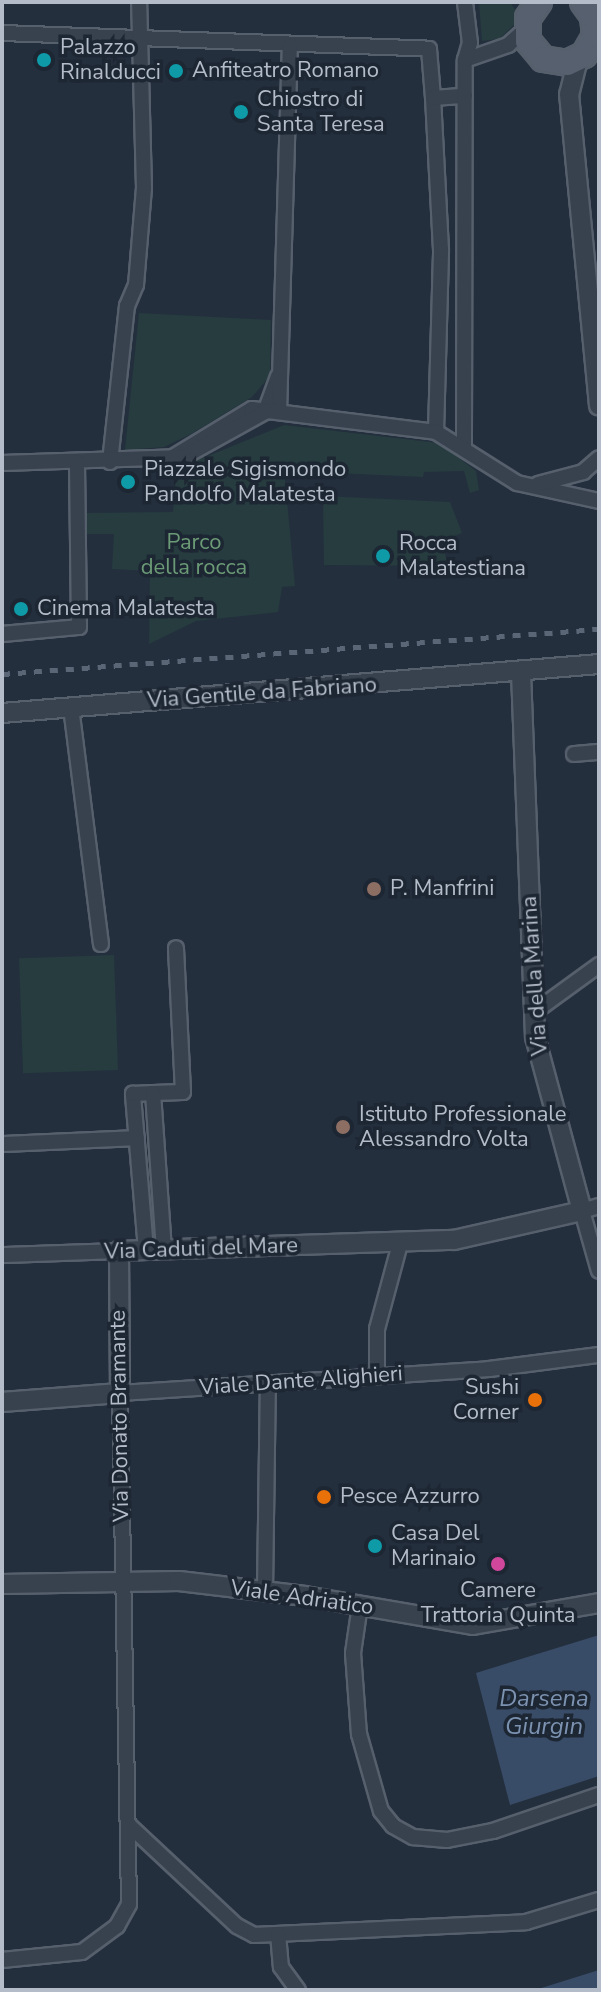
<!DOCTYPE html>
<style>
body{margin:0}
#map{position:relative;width:601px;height:1992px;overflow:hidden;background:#242f3e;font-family:"Nunito Sans",sans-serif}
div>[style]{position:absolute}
.green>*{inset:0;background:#263c3f;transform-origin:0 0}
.water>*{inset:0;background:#394c67}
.roads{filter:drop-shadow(2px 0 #565f6c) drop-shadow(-2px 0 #565f6c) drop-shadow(0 2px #565f6c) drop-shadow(0 -2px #565f6c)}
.minor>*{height:14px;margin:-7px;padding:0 7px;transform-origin:7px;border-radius:7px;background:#38414e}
.tertiary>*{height:18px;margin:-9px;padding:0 9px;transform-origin:9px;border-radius:9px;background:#38414e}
.primary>*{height:24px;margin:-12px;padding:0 12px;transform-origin:12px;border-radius:12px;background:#56606e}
.rail>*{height:5px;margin-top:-2.5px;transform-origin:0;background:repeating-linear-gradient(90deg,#5a6575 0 8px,transparent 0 16px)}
.dots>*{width:22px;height:22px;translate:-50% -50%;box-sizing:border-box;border:4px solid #1d2633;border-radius:50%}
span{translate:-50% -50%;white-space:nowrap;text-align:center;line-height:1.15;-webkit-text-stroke:7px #1d2633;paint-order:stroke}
.poi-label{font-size:22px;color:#b4bcc9}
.left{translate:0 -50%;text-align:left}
.right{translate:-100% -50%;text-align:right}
.park-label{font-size:22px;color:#6b9a76}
.street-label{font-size:22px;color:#b4bcc9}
.water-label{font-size:24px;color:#7c92b1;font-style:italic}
.frame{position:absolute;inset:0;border:4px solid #b4bcc9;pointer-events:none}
</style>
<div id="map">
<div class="green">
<i style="clip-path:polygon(479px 2px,510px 2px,516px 11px,515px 24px,499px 39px,482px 41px)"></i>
<i style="clip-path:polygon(139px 313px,271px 320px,270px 376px,252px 397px,191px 434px,164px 447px,125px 450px)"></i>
<i style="clip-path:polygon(284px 425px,439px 443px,476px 471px,479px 490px,470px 493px,464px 471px,424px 472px,423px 477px,335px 473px,335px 467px,299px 464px,284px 469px,295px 586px,282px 587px,278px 612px,196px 621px,149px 644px,150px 571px,112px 569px,114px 534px,84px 534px,83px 513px,173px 512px,176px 469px)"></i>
<i style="clip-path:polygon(323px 496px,450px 502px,462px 533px,442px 541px,448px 566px,324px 565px)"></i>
<i style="left:114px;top:955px;width:115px;height:95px;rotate:88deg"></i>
</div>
<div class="water">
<i style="clip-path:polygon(599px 1635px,599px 1776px,510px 1805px,476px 1673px)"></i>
<i style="clip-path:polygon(599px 1970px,599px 1990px,535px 1990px)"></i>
</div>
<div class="roads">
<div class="minor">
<i style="left:2px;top:33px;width:427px;rotate:2.1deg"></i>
<i style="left:429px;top:49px;width:49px;rotate:85.3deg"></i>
<i style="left:465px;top:60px;width:46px;rotate:-19.2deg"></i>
<i style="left:508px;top:45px;width:24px;rotate:-42deg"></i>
<i style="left:265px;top:412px;width:38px;rotate:-70deg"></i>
<i style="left:279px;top:412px;width:366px;rotate:-88.3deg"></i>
<i style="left:436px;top:432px;width:182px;rotate:-88.4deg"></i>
<i style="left:441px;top:250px;width:152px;rotate:-93deg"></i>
<i style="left:433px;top:98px;width:32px;rotate:-4deg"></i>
<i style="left:464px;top:445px;width:385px;rotate:-89.9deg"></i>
<i style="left:465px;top:60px;width:18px;rotate:-74deg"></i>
<i style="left:470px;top:43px;width:41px;rotate:-97deg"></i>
<i style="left:168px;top:460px;width:98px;rotate:-31.3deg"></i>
<i style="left:252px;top:409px;width:185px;rotate:7.1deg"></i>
<i style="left:436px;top:432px;width:96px;rotate:32.2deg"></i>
<i style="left:517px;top:483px;width:84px;rotate:12.4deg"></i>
<i style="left:110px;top:462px;width:157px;rotate:-83.8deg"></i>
<i style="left:127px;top:306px;width:23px;rotate:-67deg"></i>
<i style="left:136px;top:285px;width:97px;rotate:-85.3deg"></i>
<i style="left:144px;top:188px;width:186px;rotate:-91.5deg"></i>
<i style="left:2px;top:463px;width:182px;rotate:-1.9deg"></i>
<i style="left:184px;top:457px;width:93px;rotate:-29.1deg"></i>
<i style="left:538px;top:484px;width:47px;rotate:-14.9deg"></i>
<i style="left:583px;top:472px;width:21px;rotate:-41deg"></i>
<i style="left:2px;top:634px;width:77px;rotate:-5.2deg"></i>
<i style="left:79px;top:627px;width:165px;rotate:-90.7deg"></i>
<i style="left:71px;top:707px;width:239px;rotate:82.8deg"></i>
<i style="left:574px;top:754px;width:25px;rotate:-5deg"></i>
<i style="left:533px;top:1013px;width:82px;rotate:-36deg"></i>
<i style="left:153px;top:1093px;width:30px;rotate:-2deg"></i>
<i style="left:183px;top:1092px;width:144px;rotate:-92.8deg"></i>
<i style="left:2px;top:1144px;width:135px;rotate:-2.5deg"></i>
<i style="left:599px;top:1206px;width:18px;rotate:164deg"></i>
<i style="left:582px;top:1211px;width:62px;rotate:74.2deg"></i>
<i style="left:146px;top:1250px;width:157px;rotate:-94.8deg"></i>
<i style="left:133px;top:1094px;width:20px;rotate:-3deg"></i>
<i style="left:153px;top:1093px;width:156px;rotate:86deg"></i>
<i style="left:2px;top:1255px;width:117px;rotate:-2deg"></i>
<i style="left:377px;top:1376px;width:47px;rotate:-90deg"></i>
<i style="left:377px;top:1329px;width:88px;rotate:-74.9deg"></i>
<i style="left:265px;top:1591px;width:207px;rotate:-89.2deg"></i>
<i style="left:360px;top:1605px;width:49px;rotate:98.3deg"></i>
<i style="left:353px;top:1653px;width:81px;rotate:85.8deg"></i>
<i style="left:359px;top:1734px;width:80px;rotate:74.1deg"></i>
<i style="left:381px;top:1811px;width:19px;rotate:51deg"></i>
<i style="left:393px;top:1826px;width:23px;rotate:29deg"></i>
<i style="left:413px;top:1837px;width:34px;rotate:5deg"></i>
<i style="left:447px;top:1840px;width:47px;rotate:-11.1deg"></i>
<i style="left:493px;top:1831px;width:112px;rotate:-18.8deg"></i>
<i style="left:130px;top:1826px;width:146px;rotate:43.1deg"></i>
<i style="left:237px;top:1926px;width:19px;rotate:28deg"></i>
<i style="left:254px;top:1935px;width:272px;rotate:-2.7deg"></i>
<i style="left:526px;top:1922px;width:76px;rotate:-16.8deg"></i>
<i style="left:278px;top:1934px;width:33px;rotate:85deg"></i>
<i style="left:281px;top:1967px;width:29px;rotate:54deg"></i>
<i style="left:2px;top:1960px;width:80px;rotate:-5.7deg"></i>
<i style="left:82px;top:1952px;width:44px;rotate:-36.6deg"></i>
<i style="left:117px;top:1926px;width:25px;rotate:-61deg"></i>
<i style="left:129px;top:1904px;width:511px;rotate:-91.01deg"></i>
<i style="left:120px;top:1393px;width:370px;rotate:-3.7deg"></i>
<i style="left:489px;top:1369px;width:111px;rotate:-7.3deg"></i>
</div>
<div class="tertiary">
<i style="left:578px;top:59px;width:36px;rotate:104deg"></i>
<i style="left:569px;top:94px;width:313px;rotate:84.5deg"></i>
<i style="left:2px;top:713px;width:599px;rotate:-4.69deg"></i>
<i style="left:2px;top:1402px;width:118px;rotate:-4.4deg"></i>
<i style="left:120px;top:1393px;width:142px;rotate:-90.4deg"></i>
<i style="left:119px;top:1251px;width:335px;rotate:-1.9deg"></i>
<i style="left:454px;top:1240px;width:131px;rotate:-12.8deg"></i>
<i style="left:582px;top:1211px;width:180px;rotate:-105.1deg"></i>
<i style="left:535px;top:1037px;width:365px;rotate:-92.2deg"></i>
<i style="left:2px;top:1584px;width:177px;rotate:-1deg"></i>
<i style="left:179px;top:1581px;width:127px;rotate:6.8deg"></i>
<i style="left:305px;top:1596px;width:170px;rotate:9.8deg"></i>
<i style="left:473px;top:1625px;width:128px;rotate:-9.9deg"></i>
</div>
<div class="primary">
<i style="left:539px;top:2px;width:19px;rotate:125deg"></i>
<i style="left:528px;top:18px;width:23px;rotate:90deg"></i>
<i style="left:528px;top:41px;width:23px;rotate:50deg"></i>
<i style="left:543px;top:59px;width:24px;rotate:9deg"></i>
<i style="left:567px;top:63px;width:19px;rotate:-25deg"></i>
<i style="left:584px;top:55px;width:22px;rotate:-60deg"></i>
<i style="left:595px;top:36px;width:20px;rotate:-96deg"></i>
<i style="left:593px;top:16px;width:17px;rotate:-126deg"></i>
</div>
</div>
<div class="rail">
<i style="left:2px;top:674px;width:599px;rotate:-4.31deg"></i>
</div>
<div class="dots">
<i style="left:44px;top:60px;background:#0f9aa8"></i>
<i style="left:176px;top:71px;background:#0f9aa8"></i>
<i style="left:241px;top:112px;background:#0f9aa8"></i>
<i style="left:128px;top:482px;background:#0f9aa8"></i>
<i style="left:383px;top:556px;background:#0f9aa8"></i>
<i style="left:21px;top:609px;background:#0f9aa8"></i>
<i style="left:374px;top:889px;background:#8d6e63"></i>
<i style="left:343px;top:1127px;background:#8d6e63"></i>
<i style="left:535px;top:1400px;background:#e8710a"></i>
<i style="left:324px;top:1497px;background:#e8710a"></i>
<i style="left:375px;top:1546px;background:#0f9aa8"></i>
<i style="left:498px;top:1564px;background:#d1479c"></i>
</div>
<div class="poi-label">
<span class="left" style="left:60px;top:60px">Palazzo<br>Rinalducci</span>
<span class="left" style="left:192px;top:71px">Anfiteatro Romano</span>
<span class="left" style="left:257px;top:112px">Chiostro di<br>Santa Teresa</span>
<span class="left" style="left:144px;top:482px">Piazzale Sigismondo<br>Pandolfo Malatesta</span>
<span class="left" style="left:399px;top:556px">Rocca<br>Malatestiana</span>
<span class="left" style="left:37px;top:609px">Cinema Malatesta</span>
<span class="left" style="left:390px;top:889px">P. Manfrini</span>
<span class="left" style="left:359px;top:1127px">Istituto Professionale<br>Alessandro Volta</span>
<span class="right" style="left:519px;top:1400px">Sushi<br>Corner</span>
<span class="left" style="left:340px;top:1497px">Pesce Azzurro</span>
<span class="left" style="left:391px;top:1546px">Casa Del<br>Marinaio</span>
<span style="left:498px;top:1603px">Camere<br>Trattoria Quinta</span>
</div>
<div class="park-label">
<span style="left:194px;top:555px">Parco<br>della rocca</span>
</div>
<div class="street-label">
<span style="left:262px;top:693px;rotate:-4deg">Via Gentile da Fabriano</span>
<span style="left:535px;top:976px;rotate:-94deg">Via della Marina</span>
<span style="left:201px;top:1249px;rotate:-2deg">Via Caduti del Mare</span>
<span style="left:301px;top:1381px;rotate:-4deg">Viale Dante Alighieri</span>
<span style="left:120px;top:1416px;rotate:-91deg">Via Donato Bramante</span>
<span style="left:302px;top:1598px;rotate:8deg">Viale Adriatico</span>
</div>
<div class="water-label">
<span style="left:544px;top:1713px">Darsena<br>Giurgin</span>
</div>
<div class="frame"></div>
</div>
